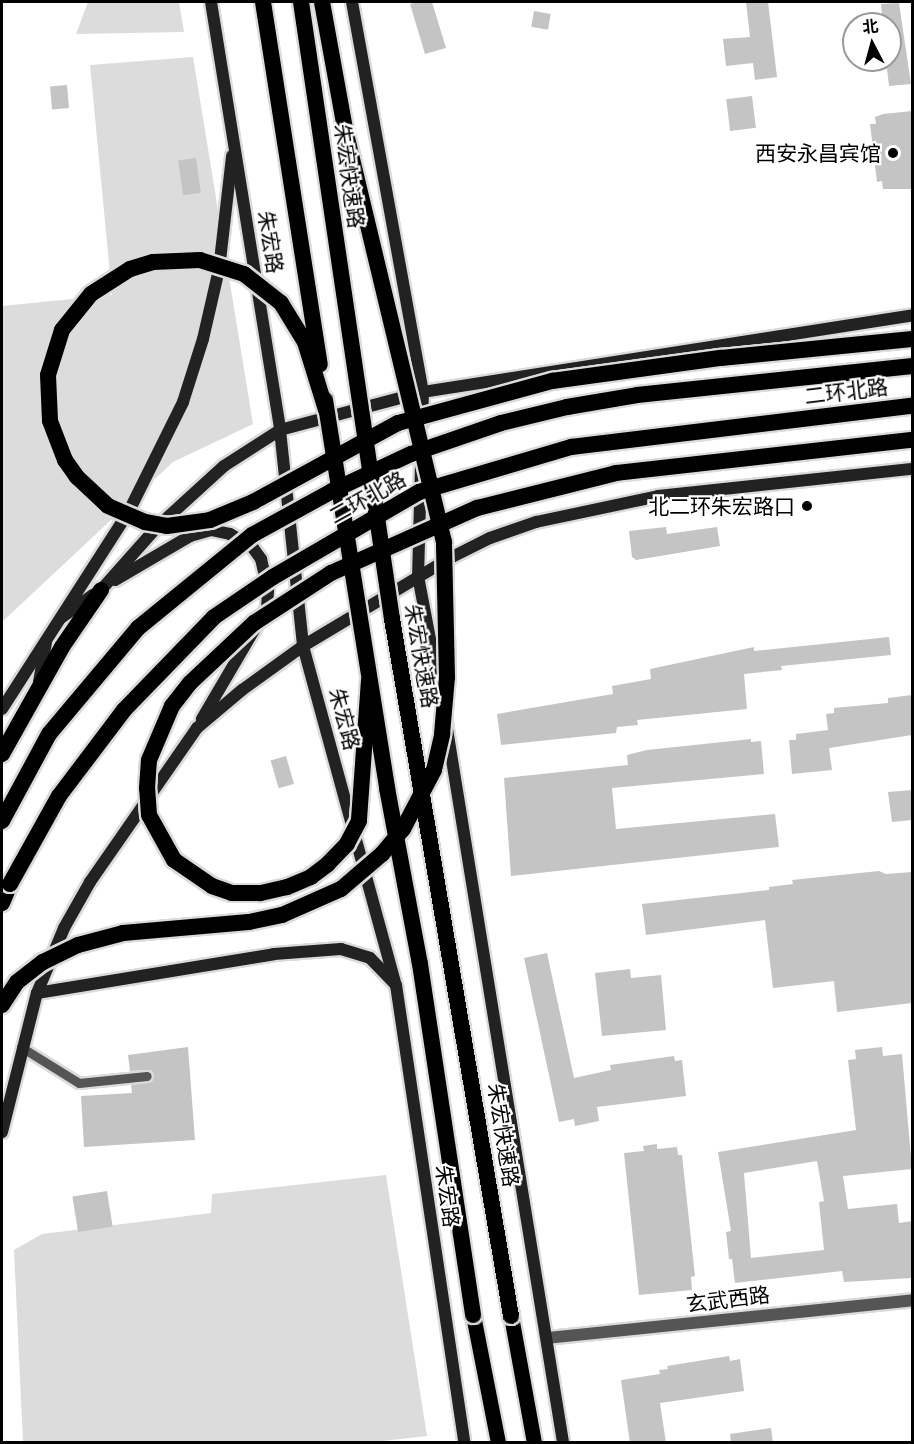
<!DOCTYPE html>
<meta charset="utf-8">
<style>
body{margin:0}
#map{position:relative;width:914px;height:1444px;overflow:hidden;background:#fff;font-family:"Open Sans","Noto Sans SC",sans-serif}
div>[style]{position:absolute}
.green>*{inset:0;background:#dcdcdc}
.building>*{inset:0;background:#c4c4c4;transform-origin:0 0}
.roads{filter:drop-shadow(2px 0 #dbdbdb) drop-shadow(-2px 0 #dbdbdb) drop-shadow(0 2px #dbdbdb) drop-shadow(0 -2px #dbdbdb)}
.service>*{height:9px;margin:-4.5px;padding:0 4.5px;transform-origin:4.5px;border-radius:4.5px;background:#555}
.tertiary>*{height:12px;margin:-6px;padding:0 6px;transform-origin:6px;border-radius:6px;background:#555}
.secondary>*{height:12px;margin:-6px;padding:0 6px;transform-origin:6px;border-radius:6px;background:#222}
.primary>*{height:15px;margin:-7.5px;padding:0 7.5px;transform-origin:7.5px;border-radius:7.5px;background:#000}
.trunk>*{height:16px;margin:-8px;padding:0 8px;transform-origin:8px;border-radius:8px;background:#000}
.bridges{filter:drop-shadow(2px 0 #dbdbdb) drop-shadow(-2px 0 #dbdbdb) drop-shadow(0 2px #dbdbdb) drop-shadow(0 -2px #dbdbdb)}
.trunk-bridge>*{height:16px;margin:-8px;padding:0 8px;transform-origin:8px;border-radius:8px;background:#000}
.dots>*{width:16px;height:16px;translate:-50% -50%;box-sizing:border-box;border:3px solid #fff;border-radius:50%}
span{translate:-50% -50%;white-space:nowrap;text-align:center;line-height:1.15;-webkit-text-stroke:4.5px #fff;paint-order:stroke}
.poi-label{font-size:21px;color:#000}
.right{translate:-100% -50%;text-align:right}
.street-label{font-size:21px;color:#000}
.frame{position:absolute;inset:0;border:3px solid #000;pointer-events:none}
.north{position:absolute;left:842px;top:12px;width:60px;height:60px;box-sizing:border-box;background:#fff;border:2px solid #999;border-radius:50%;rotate:354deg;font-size:16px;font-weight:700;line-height:24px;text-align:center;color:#000}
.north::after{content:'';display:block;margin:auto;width:21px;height:27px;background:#000;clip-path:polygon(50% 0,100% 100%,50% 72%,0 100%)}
</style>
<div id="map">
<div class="green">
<i style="clip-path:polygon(88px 2px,179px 2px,184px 32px,76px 34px)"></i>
<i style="clip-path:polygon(193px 57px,253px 424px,173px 462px,2px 622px,2px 306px,112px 295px,90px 65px)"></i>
<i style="clip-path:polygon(386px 1175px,427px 1436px,374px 1442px,23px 1442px,14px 1250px,42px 1234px,211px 1213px,212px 1194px)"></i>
</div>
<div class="building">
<i style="clip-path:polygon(419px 2px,432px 2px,446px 48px,425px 54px,410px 4px)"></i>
<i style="clip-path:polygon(746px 2px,768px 2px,777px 77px,755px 80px,753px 63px,726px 66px,723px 39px,750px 37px)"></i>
<i style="clip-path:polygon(899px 3px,911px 84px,889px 86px,886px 60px,890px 60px,890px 24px,883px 24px,881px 4px)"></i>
<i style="left:534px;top:11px;width:17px;height:16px;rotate:10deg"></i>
<i style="left:67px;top:85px;width:23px;height:17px;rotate:85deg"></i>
<i style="left:752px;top:96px;width:32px;height:26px;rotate:83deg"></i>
<i style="clip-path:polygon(912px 111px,912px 189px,883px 189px,882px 181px,877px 182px,870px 124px,876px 124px,875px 117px,883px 114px)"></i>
<i style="left:196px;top:158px;width:35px;height:18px;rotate:82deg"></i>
<i style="clip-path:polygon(666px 527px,667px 534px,717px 527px,720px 546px,636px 560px,632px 557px,629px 531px)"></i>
<i style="clip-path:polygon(889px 637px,891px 655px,781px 666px,782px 670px,744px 674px,747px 709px,637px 720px,638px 725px,617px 727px,616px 733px,501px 745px,497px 714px,613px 694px,612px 686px,651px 679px,650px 669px,754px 647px,754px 651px)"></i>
<i style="clip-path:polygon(912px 695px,912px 735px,829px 748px,832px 770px,792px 774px,789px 740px,796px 740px,796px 734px,828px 730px,826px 714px,834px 713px,834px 708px,888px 703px,888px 698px)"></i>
<i style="clip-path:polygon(751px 739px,751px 742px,761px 741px,764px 774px,612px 788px,616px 829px,775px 814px,779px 847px,511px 876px,504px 778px,628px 765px,627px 755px,647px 750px)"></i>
<i style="left:286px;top:756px;width:29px;height:16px;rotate:74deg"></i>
<i style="clip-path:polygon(912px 790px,912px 820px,892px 822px,888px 792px)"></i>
<i style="clip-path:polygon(879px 871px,886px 874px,912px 872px,912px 1003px,837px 1012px,834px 981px,773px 988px,765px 920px,646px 935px,642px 904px,769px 890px,769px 887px,793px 884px,792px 880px)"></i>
<i style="clip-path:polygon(547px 953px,574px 1078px,611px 1070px,610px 1065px,674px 1056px,675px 1061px,682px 1060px,686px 1096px,597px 1107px,599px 1121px,575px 1126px,574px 1119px,559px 1122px,524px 958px)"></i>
<i style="clip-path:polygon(630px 969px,631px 978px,661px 975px,666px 1030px,602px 1036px,595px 973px)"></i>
<i style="clip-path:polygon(188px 1047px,195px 1140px,84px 1147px,81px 1096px,132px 1093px,131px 1084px,150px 1082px,154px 1075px,149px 1070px,130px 1071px,128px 1055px)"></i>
<i style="clip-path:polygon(evenodd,882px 1047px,883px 1056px,902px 1054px,912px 1169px,843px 1176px,848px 1209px,897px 1204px,899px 1223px,912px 1221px,912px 1278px,844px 1282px,842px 1271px,735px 1283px,732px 1259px,729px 1259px,726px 1232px,731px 1231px,718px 1152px,856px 1130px,848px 1060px,856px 1059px,855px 1050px,882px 1047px,817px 1161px,824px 1201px,819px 1202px,824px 1250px,751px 1258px,744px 1173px,817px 1161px)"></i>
<i style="clip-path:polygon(657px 1144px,657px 1149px,677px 1147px,678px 1155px,682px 1155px,695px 1276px,691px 1277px,692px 1290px,639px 1295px,624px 1153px,644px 1151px,643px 1146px)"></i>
<i style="left:107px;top:1191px;width:36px;height:35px;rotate:81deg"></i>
<i style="clip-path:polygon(729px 1356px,730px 1361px,740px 1359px,744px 1391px,660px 1403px,666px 1443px,630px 1443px,621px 1380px,660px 1374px,659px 1370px,668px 1369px,667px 1366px)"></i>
<i style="clip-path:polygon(771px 1428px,773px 1443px,731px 1443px,730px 1434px)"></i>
</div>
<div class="roads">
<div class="service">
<i style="left:21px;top:1047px;width:68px;rotate:31.8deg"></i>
<i style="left:79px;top:1083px;width:68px;rotate:-5.9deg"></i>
</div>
<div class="tertiary">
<i style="left:547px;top:1338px;width:367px;rotate:-5.9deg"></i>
</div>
<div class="secondary">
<i style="left:211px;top:2px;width:434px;rotate:80.8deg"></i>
<i style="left:280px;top:430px;width:217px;rotate:83.9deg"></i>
<i style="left:303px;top:646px;width:352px;rotate:74.7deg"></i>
<i style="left:396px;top:985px;width:462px;rotate:81.5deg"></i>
<i style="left:352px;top:2px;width:396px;rotate:79.7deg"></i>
<i style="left:423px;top:392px;width:31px;rotate:92deg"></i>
<i style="left:421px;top:464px;width:112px;rotate:91.5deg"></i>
<i style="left:418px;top:576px;width:123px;rotate:79.2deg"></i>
<i style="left:115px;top:580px;width:87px;rotate:-30.4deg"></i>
<i style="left:190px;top:536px;width:22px;rotate:-16deg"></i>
<i style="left:211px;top:530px;width:19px;rotate:12deg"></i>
<i style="left:230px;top:534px;width:27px;rotate:31deg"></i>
<i style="left:253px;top:548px;width:14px;rotate:54deg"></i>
<i style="left:261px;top:559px;width:32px;rotate:77deg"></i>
<i style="left:268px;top:590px;width:18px;rotate:93deg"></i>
<i style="left:267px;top:608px;width:129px;rotate:120.4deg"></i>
<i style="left:101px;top:590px;width:83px;rotate:-48.4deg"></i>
<i style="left:156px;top:528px;width:92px;rotate:-42.4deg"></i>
<i style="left:224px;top:466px;width:67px;rotate:-32.7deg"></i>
<i style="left:280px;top:430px;width:148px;rotate:-14.9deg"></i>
<i style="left:423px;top:392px;width:495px;rotate:-8.9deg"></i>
<i style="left:61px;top:618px;width:39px;rotate:-36deg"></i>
<i style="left:39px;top:682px;width:40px;rotate:-80deg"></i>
<i style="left:2px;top:709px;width:235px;rotate:-57.3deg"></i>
<i style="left:129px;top:511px;width:122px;rotate:-63.6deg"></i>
<i style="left:183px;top:402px;width:66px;rotate:-72.4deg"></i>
<i style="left:203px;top:339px;width:72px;rotate:-77.1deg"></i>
<i style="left:219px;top:269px;width:114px;rotate:-83.4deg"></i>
<i style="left:446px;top:723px;width:728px;rotate:80.76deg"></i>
<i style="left:37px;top:993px;width:240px;rotate:-9.3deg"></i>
<i style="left:274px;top:954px;width:67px;rotate:-4.3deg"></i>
<i style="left:341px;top:949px;width:30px;rotate:17deg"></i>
<i style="left:370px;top:958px;width:36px;rotate:46deg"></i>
<i style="left:2px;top:1132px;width:143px;rotate:-75.9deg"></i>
<i style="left:37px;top:993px;width:70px;rotate:-67.4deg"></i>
<i style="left:64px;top:928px;width:53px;rotate:-60.5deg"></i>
<i style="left:90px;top:882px;width:188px;rotate:-55.2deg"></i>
<i style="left:197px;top:728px;width:59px;rotate:-40.2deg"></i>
<i style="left:242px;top:690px;width:75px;rotate:-35.8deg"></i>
<i style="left:303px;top:646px;width:174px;rotate:-30.9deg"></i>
<i style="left:452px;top:557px;width:42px;rotate:-26.6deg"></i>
<i style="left:490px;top:538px;width:49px;rotate:-19.2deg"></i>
<i style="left:536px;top:522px;width:125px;rotate:-12deg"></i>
<i style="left:658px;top:496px;width:255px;rotate:-6.1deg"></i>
</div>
<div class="primary">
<i style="left:473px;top:1315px;width:129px;rotate:78.9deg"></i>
<i style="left:511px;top:1316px;width:128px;rotate:79.7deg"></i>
</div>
<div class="trunk">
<i style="left:322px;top:2px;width:134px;rotate:79.7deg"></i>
<i style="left:2px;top:754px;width:123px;rotate:-60.7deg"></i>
<i style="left:62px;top:647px;width:69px;rotate:-55.6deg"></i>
<i style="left:2px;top:903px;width:21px;rotate:-67deg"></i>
</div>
</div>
<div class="bridges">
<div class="trunk-bridge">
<i style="left:263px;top:2px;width:367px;rotate:81.1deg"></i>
<i style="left:301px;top:2px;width:624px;rotate:81.61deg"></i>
<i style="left:392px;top:619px;width:707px;rotate:80.31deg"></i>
<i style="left:325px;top:400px;width:393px;rotate:80.9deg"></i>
<i style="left:387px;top:788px;width:179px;rotate:79.4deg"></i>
<i style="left:420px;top:964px;width:355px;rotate:81.4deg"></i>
<i style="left:326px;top:410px;width:71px;rotate:-107.2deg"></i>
<i style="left:305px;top:342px;width:46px;rotate:-121.6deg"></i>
<i style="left:281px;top:303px;width:47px;rotate:-141.9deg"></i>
<i style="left:244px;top:274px;width:46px;rotate:-162.3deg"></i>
<i style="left:200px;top:260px;width:47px;rotate:177.6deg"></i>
<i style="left:153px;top:262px;width:24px;rotate:163deg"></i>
<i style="left:130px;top:269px;width:46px;rotate:147.3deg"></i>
<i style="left:91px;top:294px;width:46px;rotate:128.9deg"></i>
<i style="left:62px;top:330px;width:47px;rotate:107.3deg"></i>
<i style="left:48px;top:375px;width:46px;rotate:87.5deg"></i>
<i style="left:50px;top:421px;width:42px;rotate:69deg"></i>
<i style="left:65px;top:460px;width:21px;rotate:55deg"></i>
<i style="left:77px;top:477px;width:42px;rotate:43.1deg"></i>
<i style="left:108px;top:506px;width:40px;rotate:23.4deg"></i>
<i style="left:145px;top:522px;width:22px;rotate:10deg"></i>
<i style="left:167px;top:526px;width:43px;rotate:-7.9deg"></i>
<i style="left:210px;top:520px;width:47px;rotate:-22.7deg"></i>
<i style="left:253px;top:502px;width:165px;rotate:-28.6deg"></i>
<i style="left:398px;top:423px;width:160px;rotate:-15.3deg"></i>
<i style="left:552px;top:381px;width:171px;rotate:-7.8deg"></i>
<i style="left:721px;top:358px;width:192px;rotate:-5.7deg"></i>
<i style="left:369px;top:680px;width:141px;rotate:94.1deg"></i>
<i style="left:359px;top:821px;width:26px;rotate:118deg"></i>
<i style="left:347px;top:844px;width:28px;rotate:134deg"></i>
<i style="left:328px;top:864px;width:21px;rotate:143deg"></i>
<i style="left:311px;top:877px;width:26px;rotate:157deg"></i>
<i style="left:287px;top:887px;width:28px;rotate:167deg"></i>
<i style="left:260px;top:893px;width:28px;rotate:180deg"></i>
<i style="left:232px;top:893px;width:21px;rotate:-161deg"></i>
<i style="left:212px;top:886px;width:46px;rotate:-145.6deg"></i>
<i style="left:174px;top:860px;width:51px;rotate:-119.1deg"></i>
<i style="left:149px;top:815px;width:27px;rotate:-94deg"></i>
<i style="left:147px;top:788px;width:28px;rotate:-86deg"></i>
<i style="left:149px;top:760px;width:59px;rotate:-66.9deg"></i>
<i style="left:172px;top:706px;width:29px;rotate:-52deg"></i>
<i style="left:190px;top:683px;width:88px;rotate:-43.2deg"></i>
<i style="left:254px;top:623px;width:92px;rotate:-33deg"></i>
<i style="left:331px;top:573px;width:160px;rotate:-24deg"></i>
<i style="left:477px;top:508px;width:143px;rotate:-14.1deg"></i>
<i style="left:616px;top:473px;width:298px;rotate:-6.4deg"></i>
<i style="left:2px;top:821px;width:99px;rotate:-61.6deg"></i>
<i style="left:49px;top:734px;width:138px;rotate:-50deg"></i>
<i style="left:138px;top:628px;width:147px;rotate:-39.2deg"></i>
<i style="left:252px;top:535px;width:91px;rotate:-28.8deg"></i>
<i style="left:332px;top:491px;width:87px;rotate:-25.1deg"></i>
<i style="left:411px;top:454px;width:95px;rotate:-19deg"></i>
<i style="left:501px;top:423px;width:68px;rotate:-13.6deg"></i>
<i style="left:567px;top:407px;width:71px;rotate:-9.7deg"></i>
<i style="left:637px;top:395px;width:277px;rotate:-6deg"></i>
<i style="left:10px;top:884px;width:101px;rotate:-60.9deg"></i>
<i style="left:59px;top:796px;width:108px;rotate:-52.9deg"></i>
<i style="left:124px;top:710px;width:129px;rotate:-45.9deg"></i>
<i style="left:214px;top:617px;width:71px;rotate:-34.1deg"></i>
<i style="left:273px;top:577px;width:169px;rotate:-30.2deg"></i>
<i style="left:419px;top:492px;width:159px;rotate:-16.5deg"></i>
<i style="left:571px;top:447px;width:343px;rotate:-6.9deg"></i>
<i style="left:2px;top:1005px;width:27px;rotate:-57deg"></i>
<i style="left:17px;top:982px;width:33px;rotate:-38deg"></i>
<i style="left:43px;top:962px;width:39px;rotate:-26deg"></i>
<i style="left:78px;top:945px;width:47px;rotate:-14.9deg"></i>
<i style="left:123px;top:933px;width:126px;rotate:-5deg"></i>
<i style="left:249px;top:922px;width:34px;rotate:-12deg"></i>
<i style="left:282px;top:915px;width:64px;rotate:-23.8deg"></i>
<i style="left:341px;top:889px;width:54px;rotate:-40.5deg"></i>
<i style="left:382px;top:854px;width:33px;rotate:-50deg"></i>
<i style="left:403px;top:829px;width:67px;rotate:-62.3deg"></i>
<i style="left:434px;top:770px;width:37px;rotate:-77deg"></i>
<i style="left:442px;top:734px;width:57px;rotate:-85deg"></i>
<i style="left:447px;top:677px;width:135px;rotate:-91.3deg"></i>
<i style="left:444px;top:542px;width:420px;rotate:-103.5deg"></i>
</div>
</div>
<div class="dots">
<i style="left:893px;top:153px;background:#000"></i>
<i style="left:807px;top:506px;background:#000"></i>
</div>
<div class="poi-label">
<span class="right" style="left:881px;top:153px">西安永昌宾馆</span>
<span class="right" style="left:795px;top:506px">北二环朱宏路口</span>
</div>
<div class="street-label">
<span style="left:350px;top:176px;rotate:82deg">朱宏快速路</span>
<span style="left:271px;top:242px;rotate:81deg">朱宏路</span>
<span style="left:846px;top:391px;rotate:-7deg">二环北路</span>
<span style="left:367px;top:497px;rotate:-29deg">二环北路</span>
<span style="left:422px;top:656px;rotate:80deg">朱宏快速路</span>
<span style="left:345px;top:719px;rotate:75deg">朱宏路</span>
<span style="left:504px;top:1135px;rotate:81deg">朱宏快速路</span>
<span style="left:448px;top:1196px;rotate:82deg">朱宏路</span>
<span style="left:728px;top:1299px;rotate:-7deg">玄武西路</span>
</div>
<div class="frame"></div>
<div class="north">北</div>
</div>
